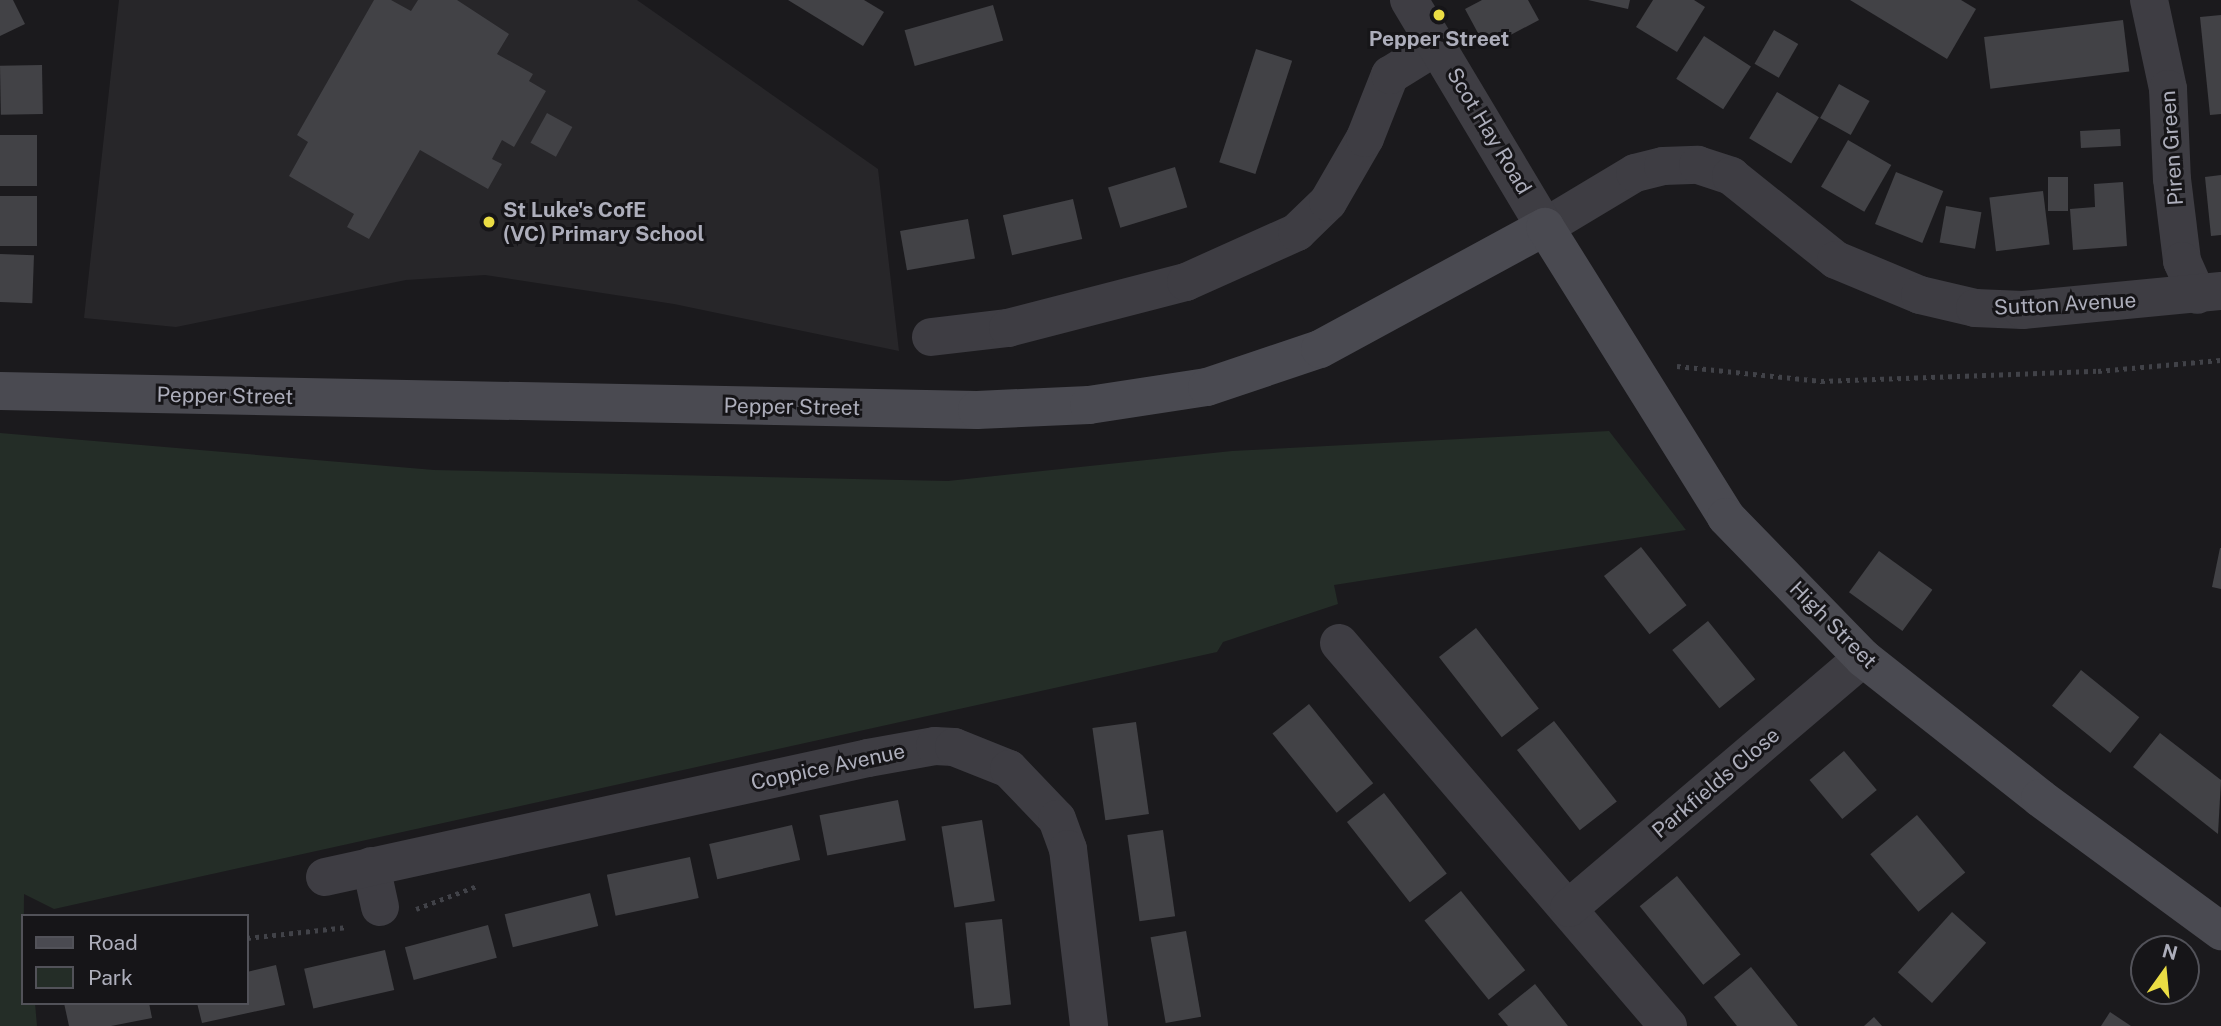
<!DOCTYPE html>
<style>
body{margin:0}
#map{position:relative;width:2221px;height:1026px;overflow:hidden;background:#1b1a1d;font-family:"Public Sans",sans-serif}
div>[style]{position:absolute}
.built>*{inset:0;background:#272629}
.green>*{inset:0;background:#242d27}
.building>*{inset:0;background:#424246;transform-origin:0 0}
.path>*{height:4.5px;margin-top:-2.25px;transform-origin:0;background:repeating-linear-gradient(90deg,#414248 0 3.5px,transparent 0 8.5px)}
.minor>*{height:38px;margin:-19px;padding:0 19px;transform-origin:19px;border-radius:19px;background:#3e3d43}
.tertiary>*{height:38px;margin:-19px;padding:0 19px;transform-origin:19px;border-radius:19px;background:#3e3d43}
.secondary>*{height:38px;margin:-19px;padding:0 19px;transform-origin:19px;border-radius:19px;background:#4a4a51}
.dots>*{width:19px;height:19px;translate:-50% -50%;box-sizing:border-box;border:4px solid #161518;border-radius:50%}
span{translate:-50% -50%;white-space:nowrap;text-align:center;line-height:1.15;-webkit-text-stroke:6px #161518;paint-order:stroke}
.poi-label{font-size:21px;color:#adaebb;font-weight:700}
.left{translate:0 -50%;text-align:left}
.street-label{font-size:21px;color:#adaebb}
.legend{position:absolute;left:21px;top:914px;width:228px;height:91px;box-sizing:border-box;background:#161518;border:2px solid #525259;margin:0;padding:9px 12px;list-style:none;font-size:21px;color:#adaebb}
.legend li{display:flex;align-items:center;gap:14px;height:35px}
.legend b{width:35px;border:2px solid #525259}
.north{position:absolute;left:2130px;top:935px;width:70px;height:70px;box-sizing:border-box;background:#161518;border:2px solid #525259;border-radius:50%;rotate:15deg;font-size:19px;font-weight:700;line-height:28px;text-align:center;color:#adaebb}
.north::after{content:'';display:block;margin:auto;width:24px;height:32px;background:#ebdd44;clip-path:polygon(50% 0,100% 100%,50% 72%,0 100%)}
</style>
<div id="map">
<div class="built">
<i style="clip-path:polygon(119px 0,637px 0,878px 169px,899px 351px,674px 304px,485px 275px,406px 280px,176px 327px,84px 318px)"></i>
</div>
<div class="green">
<i style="clip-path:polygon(1609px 431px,1686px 530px,1334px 585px,1338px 604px,1223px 642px,1217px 652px,54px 909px,24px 894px,23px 1003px,35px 1003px,37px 1026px,0 1026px,0 433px,434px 470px,948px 481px,1232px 451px)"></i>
</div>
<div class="building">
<i style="clip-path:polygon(0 0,13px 0,25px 24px,0 36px)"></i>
<i style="clip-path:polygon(374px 0,391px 0,411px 11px,418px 0,457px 0,509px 34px,497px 54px,533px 74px,529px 81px,546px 91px,514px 147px,502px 140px,492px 159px,502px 164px,488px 189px,420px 150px,369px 239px,347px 227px,354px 214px,289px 176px,308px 142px,297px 135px)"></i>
<i style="clip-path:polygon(788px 0,864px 0,884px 12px,863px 46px)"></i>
<i style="clip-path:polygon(1482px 0,1528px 0,1539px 20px,1486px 48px,1465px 9px)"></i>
<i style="clip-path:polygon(1588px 0,1630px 0,1628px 9px)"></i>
<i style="clip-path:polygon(1653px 0,1694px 0,1705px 7px,1677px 52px,1636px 27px)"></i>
<i style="clip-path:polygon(1850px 0,1961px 0,1976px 9px,1947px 59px)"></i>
<i style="left:993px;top:5px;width:37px;height:92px;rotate:74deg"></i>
<i style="clip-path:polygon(2221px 15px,2221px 114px,2210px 115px,2200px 17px)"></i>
<i style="left:2123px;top:20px;width:52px;height:140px;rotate:83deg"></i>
<i style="left:1774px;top:30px;width:28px;height:39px;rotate:30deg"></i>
<i style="left:1704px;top:36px;width:56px;height:51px;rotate:33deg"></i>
<i style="left:1256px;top:49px;width:38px;height:119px;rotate:18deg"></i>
<i style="left:42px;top:65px;width:49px;height:42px;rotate:89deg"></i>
<i style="left:1839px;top:84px;width:35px;height:39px;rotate:29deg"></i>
<i style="left:1777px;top:92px;width:49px;height:54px;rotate:31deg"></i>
<i style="left:547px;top:113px;width:29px;height:34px;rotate:29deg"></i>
<i style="left:2120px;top:129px;width:17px;height:40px;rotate:87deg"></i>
<i style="left:0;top:135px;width:37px;height:51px"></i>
<i style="left:1848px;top:140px;width:50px;height:54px;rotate:30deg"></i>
<i style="left:1175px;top:167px;width:42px;height:70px;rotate:73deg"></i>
<i style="left:1896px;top:172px;width:51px;height:56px;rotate:22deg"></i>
<i style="clip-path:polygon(2221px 175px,2221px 235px,2211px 236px,2205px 177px)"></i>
<i style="left:2048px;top:177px;width:20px;height:34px"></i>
<i style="clip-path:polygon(2123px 182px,2127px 246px,2073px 250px,2070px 209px,2095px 207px,2094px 184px)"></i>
<i style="left:2043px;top:191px;width:54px;height:54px;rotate:83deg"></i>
<i style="left:0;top:196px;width:37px;height:50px"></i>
<i style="left:1073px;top:199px;width:41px;height:72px;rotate:77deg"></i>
<i style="left:1946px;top:206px;width:36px;height:37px;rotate:10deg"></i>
<i style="left:968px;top:219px;width:40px;height:69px;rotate:80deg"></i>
<i style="left:0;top:254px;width:34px;height:48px;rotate:2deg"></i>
<i style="left:1641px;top:547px;width:74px;height:47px;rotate:52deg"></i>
<i style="clip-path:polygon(2220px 548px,2221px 548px,2221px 589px,2212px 587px)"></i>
<i style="left:1879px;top:551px;width:66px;height:51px;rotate:36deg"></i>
<i style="left:1708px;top:621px;width:75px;height:46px;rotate:51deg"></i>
<i style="left:1476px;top:628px;width:102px;height:47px;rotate:52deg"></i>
<i style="left:2081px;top:670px;width:75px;height:46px;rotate:39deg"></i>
<i style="left:1309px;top:704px;width:102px;height:47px;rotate:51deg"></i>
<i style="left:1554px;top:721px;width:102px;height:47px;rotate:52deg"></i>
<i style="left:1136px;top:722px;width:93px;height:44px;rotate:82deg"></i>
<i style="clip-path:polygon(2160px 733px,2221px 780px,2218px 834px,2133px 767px)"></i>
<i style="left:1844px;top:751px;width:51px;height:45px;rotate:50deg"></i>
<i style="left:1384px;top:793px;width:102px;height:47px;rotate:52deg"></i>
<i style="left:898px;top:800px;width:41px;height:80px;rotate:79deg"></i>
<i style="left:1917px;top:815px;width:75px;height:61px;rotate:50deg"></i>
<i style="left:982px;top:820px;width:82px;height:41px;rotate:81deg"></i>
<i style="left:792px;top:825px;width:36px;height:85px;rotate:77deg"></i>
<i style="left:1163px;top:830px;width:87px;height:36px;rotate:82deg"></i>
<i style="left:690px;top:857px;width:42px;height:85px;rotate:78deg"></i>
<i style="left:1677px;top:876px;width:101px;height:48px;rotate:51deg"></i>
<i style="left:1461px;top:891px;width:102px;height:47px;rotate:51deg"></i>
<i style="left:590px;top:893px;width:34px;height:88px;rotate:76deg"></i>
<i style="left:1952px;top:912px;width:46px;height:81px;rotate:42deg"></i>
<i style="left:1002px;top:919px;width:86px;height:37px;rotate:84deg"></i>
<i style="left:488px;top:925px;width:34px;height:86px;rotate:75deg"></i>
<i style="left:1186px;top:931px;width:87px;height:36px;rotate:80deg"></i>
<i style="left:385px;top:950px;width:41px;height:83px;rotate:77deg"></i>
<i style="clip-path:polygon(276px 965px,285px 1005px,202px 1023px,197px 1003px,247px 1003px,247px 972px)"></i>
<i style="clip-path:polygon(1751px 967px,1798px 1026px,1737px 1026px,1714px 997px)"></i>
<i style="clip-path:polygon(1535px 984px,1568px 1026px,1508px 1026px,1498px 1014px)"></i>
<i style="clip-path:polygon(64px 1003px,149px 1003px,152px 1018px,111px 1026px,69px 1026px)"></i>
<i style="clip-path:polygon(2110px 1012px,2131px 1026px,2101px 1026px)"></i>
<i style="clip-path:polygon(1874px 1017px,1882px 1026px,1864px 1026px)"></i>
</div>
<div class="path">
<i style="left:1677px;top:366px;width:145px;rotate:5.9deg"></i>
<i style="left:1821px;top:381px;width:277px;rotate:-2.1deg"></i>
<i style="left:2098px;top:371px;width:123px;rotate:-5.1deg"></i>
<i style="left:416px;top:909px;width:65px;rotate:-20.7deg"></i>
<i style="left:247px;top:938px;width:101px;rotate:-6.3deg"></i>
</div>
<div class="minor">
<i style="left:2149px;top:0;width:91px;rotate:77.9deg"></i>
<i style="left:2168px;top:89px;width:90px;rotate:87.5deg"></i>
<i style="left:2172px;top:179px;width:83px;rotate:83deg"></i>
<i style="left:2182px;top:261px;width:37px;rotate:66deg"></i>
<i style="left:1545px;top:227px;width:105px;rotate:-31deg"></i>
<i style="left:1635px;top:173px;width:29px;rotate:-14deg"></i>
<i style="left:1663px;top:166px;width:35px;rotate:-2deg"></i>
<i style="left:1698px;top:165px;width:35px;rotate:18deg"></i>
<i style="left:1731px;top:176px;width:134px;rotate:38.7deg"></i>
<i style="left:1836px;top:260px;width:91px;rotate:22.6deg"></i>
<i style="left:1920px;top:295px;width:57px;rotate:13.3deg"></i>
<i style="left:1975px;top:308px;width:48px;rotate:2.4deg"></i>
<i style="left:2023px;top:310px;width:199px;rotate:-5.5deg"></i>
<i style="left:931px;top:337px;width:78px;rotate:-6.7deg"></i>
<i style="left:1008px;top:328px;width:184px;rotate:-14.5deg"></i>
<i style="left:1186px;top:282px;width:122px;rotate:-24.2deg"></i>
<i style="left:1297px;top:232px;width:43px;rotate:-44.1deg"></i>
<i style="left:1328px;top:202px;width:74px;rotate:-60deg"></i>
<i style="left:1365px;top:138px;width:68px;rotate:-68.4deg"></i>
<i style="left:1390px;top:75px;width:55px;rotate:-31.7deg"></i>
<i style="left:1339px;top:643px;width:505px;rotate:49.34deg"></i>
<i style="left:371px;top:866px;width:42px;rotate:77.6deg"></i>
<i style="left:325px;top:877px;width:556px;rotate:-12.36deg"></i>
<i style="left:868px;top:758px;width:68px;rotate:-10.2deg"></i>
<i style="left:935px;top:746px;width:19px;rotate:3deg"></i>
<i style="left:954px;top:747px;width:59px;rotate:21.8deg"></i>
<i style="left:1009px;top:769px;width:69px;rotate:46.2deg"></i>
<i style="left:1057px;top:819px;width:32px;rotate:70deg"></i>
<i style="left:1068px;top:849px;width:178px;rotate:83.2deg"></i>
<i style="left:1569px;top:908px;width:386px;rotate:-40.4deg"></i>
</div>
<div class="tertiary">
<i style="left:1409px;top:0;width:265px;rotate:59.1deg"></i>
</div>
<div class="secondary">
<i style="left:0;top:391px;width:977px;rotate:1.11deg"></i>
<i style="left:977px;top:410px;width:112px;rotate:-2.6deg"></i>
<i style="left:1089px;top:405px;width:119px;rotate:-8.7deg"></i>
<i style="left:1207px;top:387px;width:119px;rotate:-18.6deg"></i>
<i style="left:1320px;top:349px;width:256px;rotate:-28.5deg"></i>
<i style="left:1545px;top:227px;width:342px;rotate:58deg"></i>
<i style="left:1726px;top:517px;width:197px;rotate:45.8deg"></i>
<i style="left:1863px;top:658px;width:226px;rotate:38.3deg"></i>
<i style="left:2040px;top:798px;width:225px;rotate:36.3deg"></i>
</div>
<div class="dots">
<i style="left:1439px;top:15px;background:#ebdd44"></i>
<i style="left:489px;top:222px;background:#ebdd44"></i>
</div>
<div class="poi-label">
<span style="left:1439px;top:39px">Pepper Street</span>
<span class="left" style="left:503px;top:222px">St Luke's CofE<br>(VC) Primary School</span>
</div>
<div class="street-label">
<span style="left:1489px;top:131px;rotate:59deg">Scot Hay Road</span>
<span style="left:2172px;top:148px;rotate:-94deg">Piren Green</span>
<span style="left:2065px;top:304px;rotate:-3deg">Sutton Avenue</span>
<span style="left:225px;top:396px;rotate:1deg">Pepper Street</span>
<span style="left:792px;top:407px;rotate:1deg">Pepper Street</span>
<span style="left:1833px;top:625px;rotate:45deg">High Street</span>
<span style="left:828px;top:767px;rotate:-12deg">Coppice Avenue</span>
<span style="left:1716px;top:783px;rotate:-40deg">Parkfields Close</span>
</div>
<ul class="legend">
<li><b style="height:9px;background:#4a4a51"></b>Road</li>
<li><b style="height:19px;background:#242d27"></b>Park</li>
</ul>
<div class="north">N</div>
</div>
